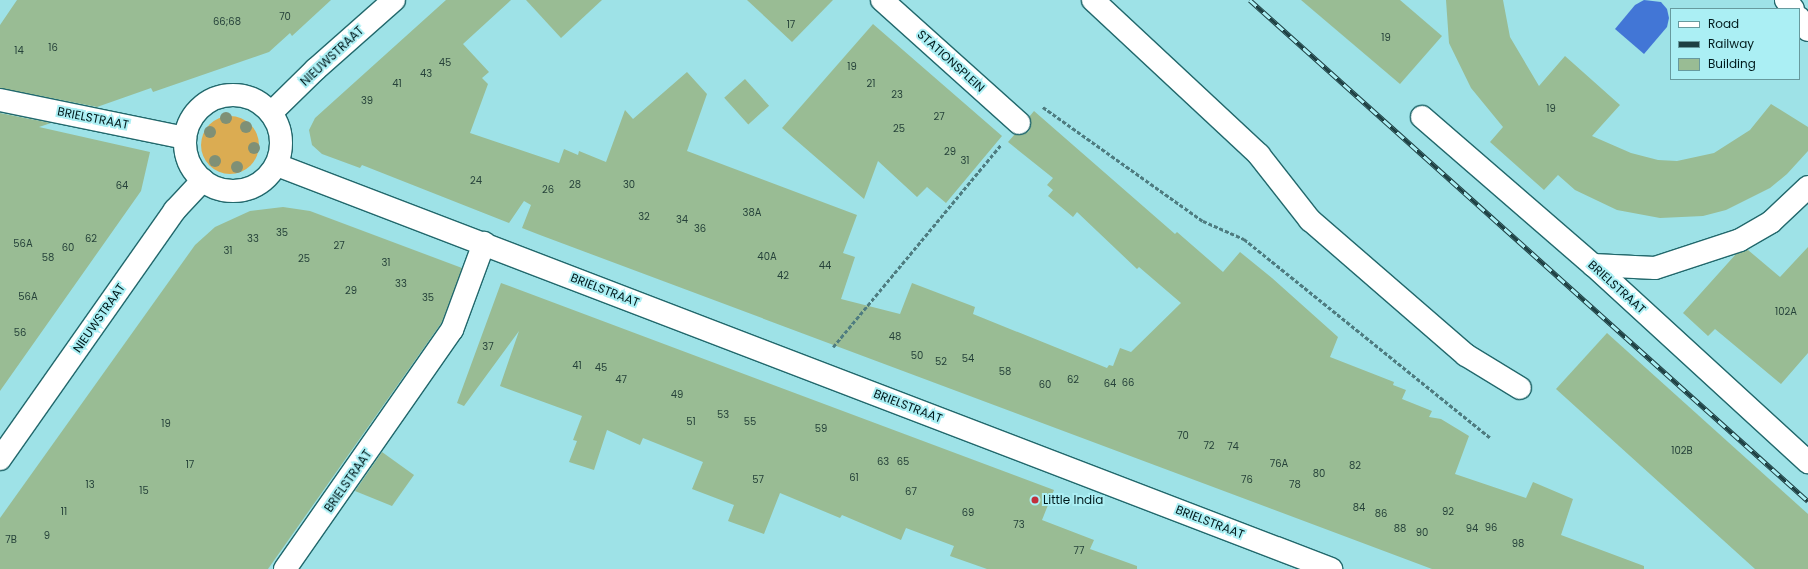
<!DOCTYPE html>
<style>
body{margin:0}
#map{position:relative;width:1808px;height:569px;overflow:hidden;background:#9ee2e7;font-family:Poppins,sans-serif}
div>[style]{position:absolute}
.green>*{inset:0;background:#dbac52}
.round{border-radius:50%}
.water>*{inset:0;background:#4276d6}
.building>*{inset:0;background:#99bc94;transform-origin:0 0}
.path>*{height:2.5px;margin-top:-1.25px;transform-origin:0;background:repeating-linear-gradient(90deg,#4e7c80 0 4px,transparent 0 6px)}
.roads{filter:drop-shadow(1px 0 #22686c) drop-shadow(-1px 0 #22686c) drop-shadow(0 1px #22686c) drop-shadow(0 -1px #22686c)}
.minor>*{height:22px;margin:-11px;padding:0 11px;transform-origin:11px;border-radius:11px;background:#fff}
.minor>.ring{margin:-11px;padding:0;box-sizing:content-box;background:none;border:22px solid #fff;border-radius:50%}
.rail>*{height:4.5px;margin-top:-2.25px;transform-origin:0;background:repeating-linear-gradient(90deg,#abeff4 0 9px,#1e4043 0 18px);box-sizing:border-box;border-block:1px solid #1e4043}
.trees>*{width:12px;height:12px;margin:-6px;border-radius:50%;background:#7f9076}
.dots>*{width:11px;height:11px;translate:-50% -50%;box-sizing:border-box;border:2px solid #abeff4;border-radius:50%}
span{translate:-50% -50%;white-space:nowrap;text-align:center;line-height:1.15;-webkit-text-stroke:4px #abeff4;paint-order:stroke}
.number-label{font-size:10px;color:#26423a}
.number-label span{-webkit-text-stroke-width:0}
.street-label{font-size:12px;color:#001a1c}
.poi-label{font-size:12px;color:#001a1c}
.left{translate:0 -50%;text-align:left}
.legend{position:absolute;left:1670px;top:8px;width:130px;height:72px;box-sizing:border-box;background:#abeff4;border:1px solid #679a9e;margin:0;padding:5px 7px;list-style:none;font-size:12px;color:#001a1c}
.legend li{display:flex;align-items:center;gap:8px;height:20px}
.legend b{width:20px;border:1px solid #679a9e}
</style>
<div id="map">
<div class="green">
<i class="round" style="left:201px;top:116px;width:58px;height:58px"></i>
</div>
<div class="water">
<i style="clip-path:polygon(1644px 0,1661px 2px,1667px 9px,1669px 18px,1667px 27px,1644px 54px,1615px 29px,1635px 5px)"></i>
</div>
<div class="building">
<i style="clip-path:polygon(17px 0,331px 0,292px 36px,290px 33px,269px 52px,153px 92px,151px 88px,97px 107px,0 88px,0 25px)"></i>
<i style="clip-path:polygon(446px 0,511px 0,463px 44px,489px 72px,482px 78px,488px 84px,470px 133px,559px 163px,564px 149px,578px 155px,579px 151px,606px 162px,625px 110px,633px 119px,687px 72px,707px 94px,687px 151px,857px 215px,843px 253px,855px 257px,841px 299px,900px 314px,912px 283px,975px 307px,973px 314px,1107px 368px,1109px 365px,1113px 366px,1120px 348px,1131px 352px,1181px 303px,1139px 267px,1137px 269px,1077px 212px,1073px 217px,1048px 196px,1053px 190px,1047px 185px,1053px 178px,1008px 142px,1015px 134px,1022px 135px,1029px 131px,1031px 125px,1029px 117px,1034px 111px,1175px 234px,1177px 232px,1223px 272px,1240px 252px,1272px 278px,1338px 337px,1330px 357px,1394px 382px,1393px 385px,1406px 390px,1402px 399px,1432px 411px,1429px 417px,1441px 419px,1469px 436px,1455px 474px,1526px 498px,1533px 482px,1573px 499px,1561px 535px,1644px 566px,1644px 569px,1432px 569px,540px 235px,522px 228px,531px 205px,524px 201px,509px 223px,362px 165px,360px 168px,322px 154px,312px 145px,309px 130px,315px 118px)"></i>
<i style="clip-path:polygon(526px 0,602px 0,561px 38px)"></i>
<i style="clip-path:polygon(747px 0,833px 0,792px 42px)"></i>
<i style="clip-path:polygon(1301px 0,1400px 0,1442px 36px,1400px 84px)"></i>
<i style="clip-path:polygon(1446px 0,1503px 0,1510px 37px,1539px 86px,1565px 56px,1620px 105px,1592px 136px,1631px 153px,1658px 160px,1677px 161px,1714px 153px,1750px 130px,1771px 104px,1808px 127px,1808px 151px,1787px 174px,1770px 188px,1726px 210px,1703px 216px,1660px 218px,1617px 210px,1575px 190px,1558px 175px,1544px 190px,1490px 142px,1503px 127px,1471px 88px,1449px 43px)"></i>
<i style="clip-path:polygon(873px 24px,1002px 136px,946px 203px,927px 187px,917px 197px,878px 161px,864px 199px,782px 128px)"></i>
<i style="left:745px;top:79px;width:36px;height:28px;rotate:48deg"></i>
<i style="clip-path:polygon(0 113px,51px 123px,39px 127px,150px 152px,141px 191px,0 391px)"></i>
<i style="clip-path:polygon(283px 207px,310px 211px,462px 268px,442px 322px,268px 569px,0 569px,0 518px,195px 245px,215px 227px,250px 211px)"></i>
<i style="clip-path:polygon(1808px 247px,1808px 353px,1781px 384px,1715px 329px,1708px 336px,1683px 313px,1736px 254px,1748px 250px,1780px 277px)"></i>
<i style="clip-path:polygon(501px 283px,1054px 490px,1042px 520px,1094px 540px,1090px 549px,1137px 566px,1137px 569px,987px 569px,950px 556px,954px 546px,906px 528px,901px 540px,842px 515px,840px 518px,780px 493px,764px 534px,728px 521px,734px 505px,692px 489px,703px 462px,643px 438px,640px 445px,607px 430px,594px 470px,569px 462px,577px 441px,573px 440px,582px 416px,500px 386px,519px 331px,464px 406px,457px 403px)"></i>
<i style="clip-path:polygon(1607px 333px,1808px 514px,1808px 569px,1755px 569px,1556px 389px)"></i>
<i style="clip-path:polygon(382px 452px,414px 475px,392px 506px,355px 491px)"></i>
</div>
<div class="path">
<i style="left:1043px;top:107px;width:196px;rotate:35.5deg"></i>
<i style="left:1203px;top:221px;width:45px;rotate:23.7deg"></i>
<i style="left:1244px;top:239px;width:317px;rotate:38.9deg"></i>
<i style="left:833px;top:347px;width:263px;rotate:-50.3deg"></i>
</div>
<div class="roads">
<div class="minor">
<i style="left:882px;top:0;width:184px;rotate:41.9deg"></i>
<i style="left:1093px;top:0;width:227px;rotate:43deg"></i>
<i style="left:1259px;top:155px;width:83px;rotate:51.9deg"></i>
<i style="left:1310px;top:220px;width:206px;rotate:40.9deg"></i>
<i style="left:1466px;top:355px;width:63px;rotate:31.4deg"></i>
<i style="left:1786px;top:0;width:11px;rotate:52deg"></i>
<i style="left:1799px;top:18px;width:15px;rotate:53deg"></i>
<i class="ring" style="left:185px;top:95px;width:74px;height:74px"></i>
<i style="left:0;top:100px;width:189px;rotate:11.6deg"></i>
<i style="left:271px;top:113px;width:63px;rotate:-44.4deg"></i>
<i style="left:316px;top:69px;width:104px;rotate:-41.5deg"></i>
<i style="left:1422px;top:117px;width:226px;rotate:40.9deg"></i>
<i style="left:1593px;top:265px;width:292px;rotate:42.5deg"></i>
<i style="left:277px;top:165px;width:1129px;rotate:20.97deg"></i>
<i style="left:1593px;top:265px;width:62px;rotate:2.8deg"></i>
<i style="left:1655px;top:268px;width:89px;rotate:-18.2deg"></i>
<i style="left:1740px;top:240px;width:36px;rotate:-30deg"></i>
<i style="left:1771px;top:222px;width:51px;rotate:-43.4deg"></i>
<i style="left:0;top:459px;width:304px;rotate:-54.9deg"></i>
<i style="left:175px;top:210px;width:41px;rotate:-47deg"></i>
<i style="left:285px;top:569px;width:292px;rotate:-55.1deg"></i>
<i style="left:452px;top:330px;width:93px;rotate:-69.8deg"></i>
</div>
</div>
<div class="rail">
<i style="left:1250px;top:0;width:750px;rotate:41.92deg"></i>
</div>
<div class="trees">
<i style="left:226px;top:118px"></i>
<i style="left:246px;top:127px"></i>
<i style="left:210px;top:132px"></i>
<i style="left:254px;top:148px"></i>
<i style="left:215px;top:161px"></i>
<i style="left:237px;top:167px"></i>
</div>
<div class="dots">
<i style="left:1035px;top:500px;background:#c1303c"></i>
</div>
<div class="number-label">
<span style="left:285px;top:17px">70</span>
<span style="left:227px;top:22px">66;68</span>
<span style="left:791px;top:25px">17</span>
<span style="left:1386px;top:38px">19</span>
<span style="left:53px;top:48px">16</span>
<span style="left:19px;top:51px">14</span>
<span style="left:445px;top:63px">45</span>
<span style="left:852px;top:67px">19</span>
<span style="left:426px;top:74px">43</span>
<span style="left:397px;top:84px">41</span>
<span style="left:871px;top:84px">21</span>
<span style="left:897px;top:95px">23</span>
<span style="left:367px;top:101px">39</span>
<span style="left:1551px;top:109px">19</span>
<span style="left:939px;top:117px">27</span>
<span style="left:899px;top:129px">25</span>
<span style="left:950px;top:152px">29</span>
<span style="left:965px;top:161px">31</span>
<span style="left:476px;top:181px">24</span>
<span style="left:575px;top:185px">28</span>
<span style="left:629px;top:185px">30</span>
<span style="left:122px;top:186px">64</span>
<span style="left:548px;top:190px">26</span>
<span style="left:752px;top:213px">38A</span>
<span style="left:644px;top:217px">32</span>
<span style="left:682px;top:220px">34</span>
<span style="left:700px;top:229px">36</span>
<span style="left:282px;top:233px">35</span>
<span style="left:91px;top:239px">62</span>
<span style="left:253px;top:239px">33</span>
<span style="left:23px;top:244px">56A</span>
<span style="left:339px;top:246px">27</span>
<span style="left:68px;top:248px">60</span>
<span style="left:228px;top:251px">31</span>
<span style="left:767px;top:257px">40A</span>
<span style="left:48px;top:258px">58</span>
<span style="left:304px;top:259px">25</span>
<span style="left:386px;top:263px">31</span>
<span style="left:825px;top:266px">44</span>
<span style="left:783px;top:276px">42</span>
<span style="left:401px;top:284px">33</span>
<span style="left:351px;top:291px">29</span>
<span style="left:28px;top:297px">56A</span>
<span style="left:428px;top:298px">35</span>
<span style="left:1786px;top:312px">102A</span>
<span style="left:20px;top:333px">56</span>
<span style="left:895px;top:337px">48</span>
<span style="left:488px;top:347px">37</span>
<span style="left:917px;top:356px">50</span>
<span style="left:968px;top:359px">54</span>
<span style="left:941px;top:362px">52</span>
<span style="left:577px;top:366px">41</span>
<span style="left:601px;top:368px">45</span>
<span style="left:1005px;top:372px">58</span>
<span style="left:621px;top:380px">47</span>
<span style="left:1073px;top:380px">62</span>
<span style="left:1128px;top:383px">66</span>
<span style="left:1110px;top:384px">64</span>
<span style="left:1045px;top:385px">60</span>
<span style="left:677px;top:395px">49</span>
<span style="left:723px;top:415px">53</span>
<span style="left:691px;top:422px">51</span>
<span style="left:750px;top:422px">55</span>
<span style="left:166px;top:424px">19</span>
<span style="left:821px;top:429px">59</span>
<span style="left:1183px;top:436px">70</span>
<span style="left:1209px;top:446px">72</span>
<span style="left:1233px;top:447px">74</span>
<span style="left:1682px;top:451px">102B</span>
<span style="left:883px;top:462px">63</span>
<span style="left:903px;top:462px">65</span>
<span style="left:1279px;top:464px">76A</span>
<span style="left:190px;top:465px">17</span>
<span style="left:1355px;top:466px">82</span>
<span style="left:1319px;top:474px">80</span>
<span style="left:854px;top:478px">61</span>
<span style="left:758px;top:480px">57</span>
<span style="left:1247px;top:480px">76</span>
<span style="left:90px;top:485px">13</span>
<span style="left:1295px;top:485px">78</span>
<span style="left:144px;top:491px">15</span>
<span style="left:911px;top:492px">67</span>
<span style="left:1359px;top:508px">84</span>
<span style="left:64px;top:512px">11</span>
<span style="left:1448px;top:512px">92</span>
<span style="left:968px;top:513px">69</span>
<span style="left:1381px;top:514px">86</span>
<span style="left:1019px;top:525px">73</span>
<span style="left:1491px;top:528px">96</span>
<span style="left:1400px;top:529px">88</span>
<span style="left:1472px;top:529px">94</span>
<span style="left:1422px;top:533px">90</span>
<span style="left:47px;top:536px">9</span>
<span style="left:11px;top:540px">7B</span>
<span style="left:1518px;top:544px">98</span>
<span style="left:1079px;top:551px">77</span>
</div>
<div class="street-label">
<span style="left:332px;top:56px;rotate:-43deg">NIEUWSTRAAT</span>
<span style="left:951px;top:61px;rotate:42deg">STATIONSPLEIN</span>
<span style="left:93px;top:118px;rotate:11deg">BRIELSTRAAT</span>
<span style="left:1617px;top:287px;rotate:42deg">BRIELSTRAAT</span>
<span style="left:605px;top:290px;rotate:21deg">BRIELSTRAAT</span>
<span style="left:99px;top:318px;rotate:-55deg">NIEUWSTRAAT</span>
<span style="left:908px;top:406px;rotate:21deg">BRIELSTRAAT</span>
<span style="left:348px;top:481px;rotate:-55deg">BRIELSTRAAT</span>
<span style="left:1210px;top:522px;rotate:21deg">BRIELSTRAAT</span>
</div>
<div class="poi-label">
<span class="left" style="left:1043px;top:500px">Little India</span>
</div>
<ul class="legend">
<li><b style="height:5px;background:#fff"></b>Road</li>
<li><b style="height:5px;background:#1e4043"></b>Railway</li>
<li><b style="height:11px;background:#99bc94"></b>Building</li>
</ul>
</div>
